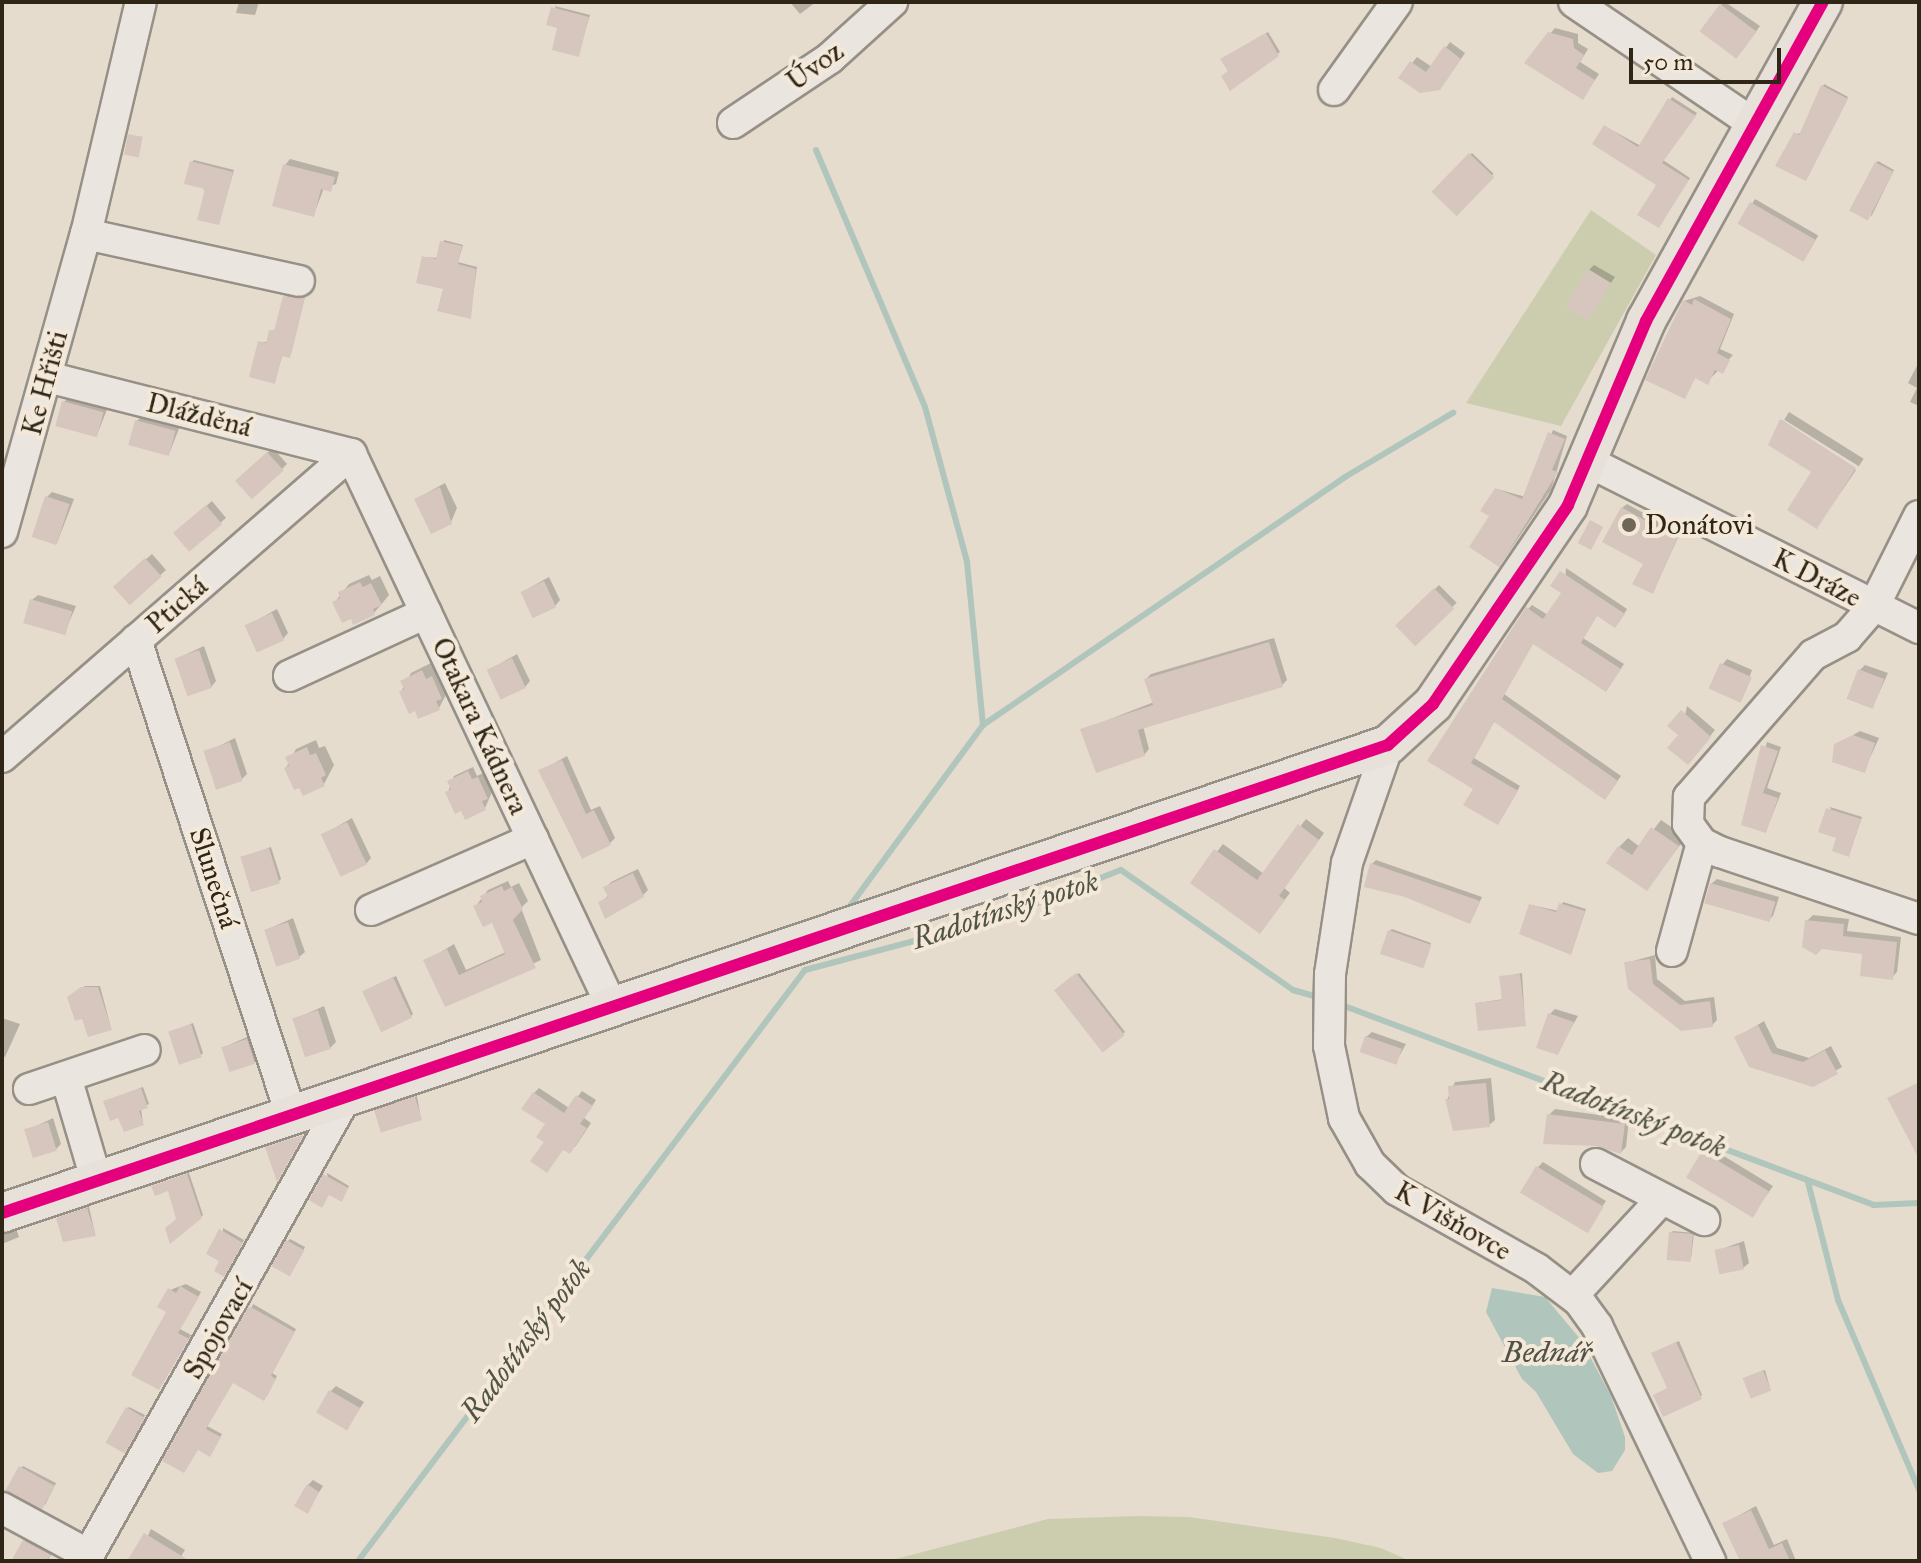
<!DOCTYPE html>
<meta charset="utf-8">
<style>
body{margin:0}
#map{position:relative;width:1921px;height:1563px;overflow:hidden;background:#e5dcce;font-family:"IM FELL Great Primer",serif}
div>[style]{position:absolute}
.green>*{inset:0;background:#cccdaf}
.water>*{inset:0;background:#b0c5bc}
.shadow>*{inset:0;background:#0003;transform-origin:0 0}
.stream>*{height:6px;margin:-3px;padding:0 3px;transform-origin:3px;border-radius:3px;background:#b0c5bc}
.building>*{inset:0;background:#d7c6be;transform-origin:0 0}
.roads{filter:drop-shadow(2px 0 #969086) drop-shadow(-2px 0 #969086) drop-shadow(0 2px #969086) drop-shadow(0 -2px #969086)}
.minor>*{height:30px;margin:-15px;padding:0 15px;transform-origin:15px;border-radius:15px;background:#eae5df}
.major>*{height:38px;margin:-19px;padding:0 19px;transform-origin:19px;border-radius:19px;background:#e7e1da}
.bus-1>*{height:12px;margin:-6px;padding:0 6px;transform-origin:6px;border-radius:6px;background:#e5007d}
.dots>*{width:22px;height:22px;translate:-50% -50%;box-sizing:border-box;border:4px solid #f4e9d9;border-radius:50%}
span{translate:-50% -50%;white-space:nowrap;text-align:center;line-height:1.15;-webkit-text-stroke:8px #f4e9d9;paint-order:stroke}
.street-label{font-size:28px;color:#302617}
.poi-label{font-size:28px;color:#302617}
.left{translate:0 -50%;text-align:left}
.water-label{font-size:30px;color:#505346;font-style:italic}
.frame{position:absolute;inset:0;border:4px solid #302617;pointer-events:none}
.scale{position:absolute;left:1629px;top:48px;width:152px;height:36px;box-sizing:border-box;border:4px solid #302617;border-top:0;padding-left:10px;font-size:24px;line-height:28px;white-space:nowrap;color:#302617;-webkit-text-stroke:6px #f4e9d9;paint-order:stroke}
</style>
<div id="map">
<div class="green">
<i style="clip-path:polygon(1591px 210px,1656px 255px,1561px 426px,1466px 403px)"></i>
<i style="clip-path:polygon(1138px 1516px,1189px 1517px,1335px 1538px,1381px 1548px,1410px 1561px,888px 1561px,1048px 1519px)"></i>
</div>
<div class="water">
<i style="clip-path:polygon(1492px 1288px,1545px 1297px,1581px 1340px,1611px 1396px,1625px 1437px,1625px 1450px,1612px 1471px,1598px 1473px,1573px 1454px,1536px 1392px,1522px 1379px,1486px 1312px)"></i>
</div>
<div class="shadow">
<i style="clip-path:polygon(239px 2px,259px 2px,255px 15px,236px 13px)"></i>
<i style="clip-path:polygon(790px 2px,816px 2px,800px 14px)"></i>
<i style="clip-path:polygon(1725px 2px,1760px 26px,1741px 52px,1721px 5px)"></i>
<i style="clip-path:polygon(555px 6px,590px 15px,578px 54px,560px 27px)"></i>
<i style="clip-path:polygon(1555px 28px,1578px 34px,1578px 43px,1588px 49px,1580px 62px,1599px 74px,1587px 92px,1550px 34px)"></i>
<i style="clip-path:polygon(1268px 32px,1280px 52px,1231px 88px,1225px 57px)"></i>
<i style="clip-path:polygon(1450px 42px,1465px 53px,1445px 82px,1401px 77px,1417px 57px,1432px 67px)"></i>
<i style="clip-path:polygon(1824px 84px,1848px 97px,1808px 176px,1796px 134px,1802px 133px)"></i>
<i style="clip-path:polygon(1672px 97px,1697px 113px,1663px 160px,1690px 178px,1660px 223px,1658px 184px,1606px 127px,1641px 146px)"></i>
<i style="left:1472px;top:153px;width:30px;height:54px;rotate:44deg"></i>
<i style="clip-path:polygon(290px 159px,339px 172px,336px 184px,324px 188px,314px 214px,285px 165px)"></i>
<i style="clip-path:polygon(194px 160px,234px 170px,219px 223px,192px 162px)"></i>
<i style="clip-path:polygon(1878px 161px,1894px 170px,1871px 217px,1876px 163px)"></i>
<i style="left:1755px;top:199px;width:73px;height:29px;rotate:30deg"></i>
<i style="clip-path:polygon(444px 240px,463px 245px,458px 262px,477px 267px,470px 317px,424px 257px,438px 258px)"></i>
<i style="clip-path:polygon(1594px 265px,1615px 277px,1587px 318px,1589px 270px)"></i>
<i style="clip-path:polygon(287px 295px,305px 296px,291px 354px,283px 354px,274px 381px,260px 342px,268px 342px,270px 331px,276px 330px)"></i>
<i style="clip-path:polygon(1700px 296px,1734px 314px,1720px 349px,1733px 355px,1707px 382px,1696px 377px,1684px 396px,1684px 301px)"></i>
<i style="clip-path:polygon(1919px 362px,1919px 406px,1910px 402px,1917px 388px,1908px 383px)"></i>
<i style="clip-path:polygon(69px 397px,108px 407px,97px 435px,64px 402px)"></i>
<i style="left:1789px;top:412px;width:88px;height:9px;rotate:32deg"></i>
<i style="clip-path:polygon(142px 416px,180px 426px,169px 454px,137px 421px)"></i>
<i style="clip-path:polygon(1782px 420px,1856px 470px,1817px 527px,1814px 471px,1770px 444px)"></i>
<i style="clip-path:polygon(1553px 430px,1567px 436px,1551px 490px,1502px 562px,1492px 516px,1497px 489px,1526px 497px)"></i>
<i style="clip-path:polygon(273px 448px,287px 464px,282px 469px,242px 475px)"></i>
<i style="clip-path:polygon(445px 483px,457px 508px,451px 522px,416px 499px)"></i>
<i style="clip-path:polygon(52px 492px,74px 499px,57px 543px,47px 497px)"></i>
<i style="clip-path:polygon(212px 501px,226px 518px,190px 549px,181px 528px)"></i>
<i style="clip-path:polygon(1627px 504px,1680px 533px,1653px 592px,1622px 508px)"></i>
<i style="clip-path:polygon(152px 554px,166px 570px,130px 602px,121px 581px)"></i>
<i style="clip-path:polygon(1566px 568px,1627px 609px,1619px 622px,1598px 614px,1583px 638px,1624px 664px,1610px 685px,1534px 642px,1504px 694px,1621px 776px,1609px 793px,1495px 720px,1474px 758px,1520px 786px,1501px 819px,1475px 788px,1430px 761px,1528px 609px,1532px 605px,1548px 615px,1564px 593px)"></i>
<i style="clip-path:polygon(369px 575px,372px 580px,380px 576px,389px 595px,374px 613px,352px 616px,335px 602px,349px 584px)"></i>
<i style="clip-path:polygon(549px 577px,560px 600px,555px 606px,522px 592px)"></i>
<i style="left:1439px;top:585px;width:25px;height:57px;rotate:45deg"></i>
<i style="clip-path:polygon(38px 595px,76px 606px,64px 634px,32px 600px)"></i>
<i style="clip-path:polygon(277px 609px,288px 633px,283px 639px,247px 626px)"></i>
<i style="clip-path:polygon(1274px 638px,1287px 680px,1282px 685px,1143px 726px,1149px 749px,1144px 755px,1082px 730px,1154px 702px,1146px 679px,1151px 674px)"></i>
<i style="clip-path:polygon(204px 646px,216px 681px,211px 687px,176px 659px)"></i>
<i style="clip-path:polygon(517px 654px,530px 681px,525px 687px,489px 670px)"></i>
<i style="clip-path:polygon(1727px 659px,1752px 670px,1741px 700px,1722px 665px)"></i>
<i style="clip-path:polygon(431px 663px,435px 672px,440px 669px,449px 689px,439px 708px,401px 692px,411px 673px)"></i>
<i style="clip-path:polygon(1865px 665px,1888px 673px,1873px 706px,1860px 670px)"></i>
<i style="clip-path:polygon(1687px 706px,1715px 730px,1693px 757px,1681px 735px)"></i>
<i style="clip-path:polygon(1860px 731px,1879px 738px,1864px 771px,1836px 745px)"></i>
<i style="clip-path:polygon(235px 738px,247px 774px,242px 779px,207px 752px)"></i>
<i style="clip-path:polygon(316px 740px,319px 748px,325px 746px,334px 765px,324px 784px,286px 768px,296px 749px)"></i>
<i style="clip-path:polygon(1767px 742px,1781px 747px,1767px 788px,1781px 793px,1766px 831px,1744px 824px)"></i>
<i style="clip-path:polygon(567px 756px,591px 810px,600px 806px,615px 838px,609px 844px,541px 771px)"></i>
<i style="clip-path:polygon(473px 767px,477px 776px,483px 773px,492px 792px,485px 808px,466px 817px,448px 792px,454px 776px)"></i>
<i style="clip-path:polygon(1830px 807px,1862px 817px,1850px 852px,1839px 837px)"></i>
<i style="clip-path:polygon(352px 818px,371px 858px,366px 864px,324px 834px)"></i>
<i style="clip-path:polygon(1306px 819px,1324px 833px,1284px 888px,1290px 893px,1260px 931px,1193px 882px,1223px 844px,1264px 874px)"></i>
<i style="clip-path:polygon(1661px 820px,1686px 837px,1647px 889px,1619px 847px,1628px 838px,1640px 847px)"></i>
<i style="clip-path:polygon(271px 847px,281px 879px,279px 881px,242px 858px)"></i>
<i style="clip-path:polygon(1376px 860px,1482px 897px,1473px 917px,1469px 921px,1372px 864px)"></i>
<i style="clip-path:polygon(638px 869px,648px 890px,642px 896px,600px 903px,609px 895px,606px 887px,611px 882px)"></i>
<i style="clip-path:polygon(1717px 879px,1779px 897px,1773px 916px,1767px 921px,1711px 884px)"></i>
<i style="clip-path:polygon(508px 881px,511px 887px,519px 883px,528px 901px,521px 908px,541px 960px,446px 1004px,426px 961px,454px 944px,466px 970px,506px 952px,493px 920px,476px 906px,488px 890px)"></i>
<i style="clip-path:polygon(1563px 902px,1586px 909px,1572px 951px,1531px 905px,1559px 911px)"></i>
<i style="clip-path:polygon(1813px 915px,1849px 919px,1847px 931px,1901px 937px,1897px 972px,1892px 977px,1864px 952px,1807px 921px)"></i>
<i style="clip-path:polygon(293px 918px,305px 952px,299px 957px,266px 930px)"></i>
<i style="clip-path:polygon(1392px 929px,1431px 943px,1422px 967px,1390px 931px)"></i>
<i style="clip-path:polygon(1655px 955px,1657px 979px,1685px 1001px,1714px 997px,1717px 1020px,1712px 1025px,1682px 1029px,1626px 963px)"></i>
<i style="left:1079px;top:973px;width:75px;height:28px;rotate:52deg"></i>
<i style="clip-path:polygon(1522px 973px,1525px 1024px,1477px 1003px,1504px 999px,1502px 977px)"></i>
<i style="clip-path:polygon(396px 976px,413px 1014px,411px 1016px,366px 990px)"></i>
<i style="clip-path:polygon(85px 986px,100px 986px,111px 1028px,84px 1016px,72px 996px)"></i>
<i style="clip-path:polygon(324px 1006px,336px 1042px,330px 1048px,295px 1019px)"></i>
<i style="clip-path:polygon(1555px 1009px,1578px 1016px,1557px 1052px,1550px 1014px)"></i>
<i style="clip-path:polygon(2px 1018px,20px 1024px,5px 1057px,2px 1056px)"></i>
<i style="clip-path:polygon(1764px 1021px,1777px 1048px,1809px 1058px,1831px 1046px,1842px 1067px,1813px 1084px,1736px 1038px)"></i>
<i style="clip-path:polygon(193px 1023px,203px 1053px,201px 1055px,171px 1032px)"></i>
<i style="clip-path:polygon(1372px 1032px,1406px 1044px,1396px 1062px,1366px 1037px)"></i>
<i style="clip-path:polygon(252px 1035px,259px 1057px,254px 1063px,224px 1047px)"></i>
<i style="clip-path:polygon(1491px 1078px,1495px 1120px,1489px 1125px,1447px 1100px,1455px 1082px)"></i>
<i style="clip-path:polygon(143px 1087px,149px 1104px,141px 1108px,143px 1124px,120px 1115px,106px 1101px)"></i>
<i style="clip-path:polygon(539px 1088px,569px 1108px,582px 1091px,596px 1100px,584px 1118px,591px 1123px,575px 1147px,546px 1141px,547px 1124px,534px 1093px)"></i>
<i style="clip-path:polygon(417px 1096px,421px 1119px,376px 1111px,378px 1109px)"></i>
<i style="clip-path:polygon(1555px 1109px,1629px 1119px,1626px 1147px,1621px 1152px,1549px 1115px)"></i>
<i style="clip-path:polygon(53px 1118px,61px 1144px,56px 1149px,26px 1131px)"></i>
<i style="clip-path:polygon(1709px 1147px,1773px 1186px,1752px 1216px,1704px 1152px)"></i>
<i style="clip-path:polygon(1543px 1162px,1606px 1201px,1586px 1230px,1538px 1167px)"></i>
<i style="clip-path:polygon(189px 1173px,203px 1215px,171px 1241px,178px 1219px,170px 1189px,154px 1186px)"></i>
<i style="clip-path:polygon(327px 1173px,349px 1186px,343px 1197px,330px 1193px)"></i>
<i style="clip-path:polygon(89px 1207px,95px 1234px,58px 1219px,60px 1217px)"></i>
<i style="clip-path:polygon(223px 1228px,244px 1240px,226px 1272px,222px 1260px)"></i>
<i style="clip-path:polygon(2px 1231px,17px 1231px,19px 1237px,2px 1244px)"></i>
<i style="clip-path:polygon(1673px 1231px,1694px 1233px,1691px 1258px,1671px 1233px)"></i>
<i style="clip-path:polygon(290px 1239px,305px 1247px,293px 1270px,288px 1241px)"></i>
<i style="clip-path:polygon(1744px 1241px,1749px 1263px,1743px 1268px,1716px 1251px)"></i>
<i style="clip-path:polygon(186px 1284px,201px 1292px,180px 1329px,191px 1335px,159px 1388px,170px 1290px)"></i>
<i style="clip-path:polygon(253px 1304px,296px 1329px,272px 1373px,277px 1376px,267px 1396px,233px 1381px,207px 1426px,222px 1434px,212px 1452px,198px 1448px)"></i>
<i style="clip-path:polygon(1679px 1341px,1702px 1395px,1700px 1397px,1669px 1387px,1656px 1352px)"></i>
<i style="clip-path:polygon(1765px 1370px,1770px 1388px,1747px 1377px)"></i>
<i style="clip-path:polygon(336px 1386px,364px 1402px,346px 1429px,331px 1391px)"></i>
<i style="clip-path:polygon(129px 1407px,145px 1415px,124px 1448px,127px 1409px)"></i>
<i style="clip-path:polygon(23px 1466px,56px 1483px,45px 1505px,21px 1468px)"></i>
<i style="clip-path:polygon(313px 1480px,323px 1486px,307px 1511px,308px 1485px)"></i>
<i style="clip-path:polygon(1756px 1506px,1774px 1545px,1787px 1539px,1796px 1561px,1752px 1561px,1725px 1523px)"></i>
<i style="clip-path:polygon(151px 1529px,185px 1550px,178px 1561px,137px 1561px)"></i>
<i style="clip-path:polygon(30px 1536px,54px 1549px,48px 1561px,24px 1561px,25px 1541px)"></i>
</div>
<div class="stream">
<i style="left:816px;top:150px;width:279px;rotate:67deg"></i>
<i style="left:925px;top:407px;width:161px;rotate:74.8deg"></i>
<i style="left:967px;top:562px;width:164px;rotate:84.4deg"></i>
<i style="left:983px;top:725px;width:233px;rotate:126.3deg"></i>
<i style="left:983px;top:725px;width:439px;rotate:-34.4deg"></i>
<i style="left:1345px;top:477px;width:126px;rotate:-30.7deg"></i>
<i style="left:1339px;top:1004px;width:572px;rotate:20.59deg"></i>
<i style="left:1874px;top:1205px;width:45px;rotate:-2.5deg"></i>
<i style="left:1808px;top:1182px;width:122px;rotate:75.7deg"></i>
<i style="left:1838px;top:1300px;width:207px;rotate:66.9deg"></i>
<i style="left:358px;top:1561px;width:741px;rotate:-52.9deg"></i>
<i style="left:805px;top:970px;width:199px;rotate:-14.9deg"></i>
<i style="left:997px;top:919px;width:133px;rotate:-21.6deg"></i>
<i style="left:1121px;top:870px;width:210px;rotate:34.9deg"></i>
<i style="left:1293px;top:990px;width:29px;rotate:16deg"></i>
</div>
<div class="building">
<i style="left:1720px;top:4px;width:46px;height:34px;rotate:37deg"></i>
<i style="clip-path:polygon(551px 7px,589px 17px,579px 57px,552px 50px,557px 28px,546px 25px)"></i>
<i style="clip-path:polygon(1548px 32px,1573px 39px,1574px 48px,1584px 55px,1576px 68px,1595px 80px,1583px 100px,1524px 63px)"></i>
<i style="clip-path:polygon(1266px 33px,1279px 56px,1230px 91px,1221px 76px,1228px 71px,1220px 59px)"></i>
<i style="clip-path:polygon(1444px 46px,1461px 59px,1440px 90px,1420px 93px,1398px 78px,1410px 61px,1426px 72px)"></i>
<i style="clip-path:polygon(1821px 85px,1848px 99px,1806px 181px,1775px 166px,1794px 132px,1799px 135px)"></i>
<i style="clip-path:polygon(1668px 98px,1696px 116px,1662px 163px,1689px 180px,1659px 228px,1637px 215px,1656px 185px,1592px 144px,1604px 125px,1638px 147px)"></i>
<i style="left:128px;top:134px;width:15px;height:21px;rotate:11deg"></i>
<i style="left:1469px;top:153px;width:35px;height:54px;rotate:44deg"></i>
<i style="clip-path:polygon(190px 161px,233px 172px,219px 225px,197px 220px,205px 189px,184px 184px)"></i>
<i style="left:1875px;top:162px;width:21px;height:55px;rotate:28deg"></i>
<i style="clip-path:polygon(283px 164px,335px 177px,331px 192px,321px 189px,314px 217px,272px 206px)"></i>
<i style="left:1750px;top:202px;width:76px;height:25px;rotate:30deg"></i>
<i style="clip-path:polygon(440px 241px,462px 246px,458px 264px,476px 269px,471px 319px,437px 311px,443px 289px,416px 283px,422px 256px,436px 259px)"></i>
<i style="left:1588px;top:269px;width:27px;height:44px;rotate:31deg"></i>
<i style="clip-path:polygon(283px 296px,305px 298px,290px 358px,282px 356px,275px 384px,249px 377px,258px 341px,266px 343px,269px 330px,274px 331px)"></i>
<i style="clip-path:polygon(1694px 299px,1731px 319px,1717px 353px,1730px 360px,1723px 374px,1715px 370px,1708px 385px,1695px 378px,1685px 399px,1645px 380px,1683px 300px,1692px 305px)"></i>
<i style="left:62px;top:401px;width:43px;height:26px;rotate:15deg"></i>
<i style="clip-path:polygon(1780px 419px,1856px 468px,1817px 529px,1787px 510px,1811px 472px,1768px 445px)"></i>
<i style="left:135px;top:420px;width:42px;height:26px;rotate:15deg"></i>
<i style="clip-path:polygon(1548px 432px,1565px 439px,1552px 470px,1558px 472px,1499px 567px,1469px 547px,1489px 516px,1480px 511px,1495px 488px,1522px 499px)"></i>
<i style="left:267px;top:452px;width:25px;height:43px;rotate:48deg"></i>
<i style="clip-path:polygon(440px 487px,452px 524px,431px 534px,414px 499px)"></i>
<i style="left:45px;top:496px;width:26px;height:43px;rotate:18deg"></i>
<i style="left:206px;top:505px;width:25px;height:43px;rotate:50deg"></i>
<i style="clip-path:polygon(1621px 507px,1677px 538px,1653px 594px,1632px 584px,1643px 564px,1602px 542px)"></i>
<i style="left:1590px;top:520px;width:15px;height:26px;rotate:28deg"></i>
<i style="left:145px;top:558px;width:25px;height:43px;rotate:48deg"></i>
<i style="clip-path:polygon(1560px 571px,1625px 614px,1615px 628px,1597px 616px,1581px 643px,1621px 669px,1606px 692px,1533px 644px,1502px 699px,1618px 781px,1605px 800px,1494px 722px,1471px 763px,1518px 791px,1498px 825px,1463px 805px,1473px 789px,1427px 761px,1526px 607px,1543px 619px,1561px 593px,1550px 586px)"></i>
<i style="left:544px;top:581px;width:29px;height:26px;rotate:65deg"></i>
<i style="clip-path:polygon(360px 582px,363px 587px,371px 583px,382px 605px,373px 609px,375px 615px,353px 625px,351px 619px,342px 623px,332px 602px,340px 598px,338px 592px)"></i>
<i style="left:1434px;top:588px;width:29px;height:54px;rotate:46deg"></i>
<i style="left:30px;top:599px;width:44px;height:25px;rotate:16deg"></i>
<i style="left:272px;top:613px;width:30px;height:30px;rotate:66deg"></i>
<i style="clip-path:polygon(1269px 642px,1283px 687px,1138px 730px,1145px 756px,1096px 773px,1080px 729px,1153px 705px,1144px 679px)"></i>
<i style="left:199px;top:650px;width:40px;height:26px;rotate:71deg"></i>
<i style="left:512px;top:658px;width:33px;height:28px;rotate:65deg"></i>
<i style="left:1720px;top:663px;width:35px;height:28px;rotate:24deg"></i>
<i style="left:1858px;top:669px;width:28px;height:32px;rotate:21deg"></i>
<i style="clip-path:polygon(422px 670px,426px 679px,432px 676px,442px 699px,436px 701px,440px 710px,418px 719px,415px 711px,409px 714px,399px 692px,404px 689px,400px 681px)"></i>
<i style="clip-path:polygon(1681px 710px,1711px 737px,1688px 765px,1667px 748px,1678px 735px,1667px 726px)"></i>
<i style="clip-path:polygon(1853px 735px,1875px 743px,1865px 773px,1832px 762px,1834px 744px)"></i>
<i style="left:230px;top:742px;width:41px;height:28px;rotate:72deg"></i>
<i style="clip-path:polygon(1761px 745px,1778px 751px,1763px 793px,1778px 798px,1766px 833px,1741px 825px)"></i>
<i style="clip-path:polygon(307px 747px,310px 755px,316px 753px,326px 775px,321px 778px,325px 786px,303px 796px,299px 788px,294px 790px,284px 768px,289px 766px,285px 757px)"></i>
<i style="clip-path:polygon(562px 760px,586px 814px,594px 810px,611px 845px,582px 859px,538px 770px)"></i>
<i style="clip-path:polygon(468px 771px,472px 779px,478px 777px,488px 799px,482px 801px,486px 810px,465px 820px,461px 811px,455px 814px,445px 792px,451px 789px,447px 781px)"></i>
<i style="clip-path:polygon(1826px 808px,1861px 819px,1849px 857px,1832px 851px,1836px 838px,1818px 832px)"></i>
<i style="left:347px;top:822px;width:47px;height:29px;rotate:65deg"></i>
<i style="clip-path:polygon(1298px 824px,1319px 840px,1279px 896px,1285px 900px,1260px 934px,1190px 883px,1214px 849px,1257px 880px)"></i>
<i style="clip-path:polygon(1651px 827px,1679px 846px,1647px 891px,1606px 863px,1618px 846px,1632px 855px)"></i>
<i style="left:269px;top:848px;width:37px;height:30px;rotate:73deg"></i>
<i style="clip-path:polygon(1370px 863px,1480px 901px,1470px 924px,1405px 897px,1364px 887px)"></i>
<i style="clip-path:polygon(633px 873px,644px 897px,605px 919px,598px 902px,608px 897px,603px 887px)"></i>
<i style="left:1710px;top:883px;width:68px;height:21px;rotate:16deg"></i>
<i style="clip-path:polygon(502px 886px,504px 891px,512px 887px,523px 909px,513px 920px,536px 968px,445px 1007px,423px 960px,447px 949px,459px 975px,505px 954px,492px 923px,483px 927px,473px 906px,482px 902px,480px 896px)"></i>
<i style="clip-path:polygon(1559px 903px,1585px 911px,1571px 955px,1519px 934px,1529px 904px,1556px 912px)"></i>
<i style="clip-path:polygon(1805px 920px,1844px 924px,1843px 936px,1897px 942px,1893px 980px,1860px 976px,1862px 954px,1822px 949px,1816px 955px,1802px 947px)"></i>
<i style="left:288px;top:922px;width:39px;height:25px;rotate:72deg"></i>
<i style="left:1388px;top:930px;width:46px;height:25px;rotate:19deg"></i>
<i style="clip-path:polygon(1650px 959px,1653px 984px,1680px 1005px,1710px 1001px,1713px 1027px,1681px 1031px,1628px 989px,1624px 962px)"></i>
<i style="left:1076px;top:973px;width:79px;height:28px;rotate:52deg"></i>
<i style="clip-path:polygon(1520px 974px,1526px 1026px,1478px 1031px,1475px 1003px,1502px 1000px,1499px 976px)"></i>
<i style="left:393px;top:977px;width:45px;height:34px;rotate:65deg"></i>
<i style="clip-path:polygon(81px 987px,98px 987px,112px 1030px,88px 1037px,82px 1019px,75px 1021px,67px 997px)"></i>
<i style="left:318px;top:1010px;width:41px;height:27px;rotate:72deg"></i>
<i style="clip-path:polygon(1548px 1013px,1574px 1022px,1558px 1055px,1536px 1048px)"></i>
<i style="left:191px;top:1024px;width:35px;height:24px;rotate:72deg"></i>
<i style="clip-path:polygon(1758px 1025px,1772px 1053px,1803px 1062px,1825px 1050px,1838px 1074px,1813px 1087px,1749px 1067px,1734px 1037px)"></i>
<i style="left:1365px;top:1036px;width:39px;height:17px;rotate:19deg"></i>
<i style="left:247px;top:1039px;width:26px;height:27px;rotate:72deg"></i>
<i style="clip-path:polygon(1919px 1082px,1919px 1159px,1887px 1098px)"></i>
<i style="clip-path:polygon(1486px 1083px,1490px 1127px,1453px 1131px,1445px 1099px,1449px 1099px,1448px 1086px)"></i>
<i style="clip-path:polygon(141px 1088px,148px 1108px,139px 1111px,144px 1125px,124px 1132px,118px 1118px,110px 1121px,103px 1101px)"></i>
<i style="clip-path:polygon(533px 1092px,564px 1113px,576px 1095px,593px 1106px,580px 1124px,587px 1128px,570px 1154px,563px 1150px,547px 1173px,530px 1161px,544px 1142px,536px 1137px,545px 1124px,521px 1109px)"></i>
<i style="left:415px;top:1097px;width:24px;height:43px;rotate:73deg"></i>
<i style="clip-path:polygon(1547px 1114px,1625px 1124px,1621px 1154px,1596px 1146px,1543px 1144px)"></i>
<i style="left:48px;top:1122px;width:30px;height:25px;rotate:73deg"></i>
<i style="clip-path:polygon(303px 1135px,303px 1136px,277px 1182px,265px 1147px)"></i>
<i style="left:1702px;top:1151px;width:78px;height:31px;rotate:31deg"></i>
<i style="left:1536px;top:1166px;width:79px;height:31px;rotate:31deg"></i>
<i style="clip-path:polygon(187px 1174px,202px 1218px,170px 1244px,165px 1228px,176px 1219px,168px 1191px,155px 1196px,151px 1186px)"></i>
<i style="clip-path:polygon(323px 1174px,348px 1188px,342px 1202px,329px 1195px,322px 1208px,309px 1200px)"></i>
<i style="clip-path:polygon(87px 1208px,96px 1236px,63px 1242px,56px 1218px)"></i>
<i style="clip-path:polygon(219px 1229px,243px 1243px,224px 1277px,214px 1271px,219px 1261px,206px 1254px)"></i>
<i style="left:1669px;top:1232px;width:24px;height:28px;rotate:5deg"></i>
<i style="left:286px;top:1240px;width:21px;height:30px;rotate:29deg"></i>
<i style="left:1739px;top:1245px;width:25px;height:25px;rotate:79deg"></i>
<i style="clip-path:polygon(180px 1286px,199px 1297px,178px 1333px,189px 1339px,159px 1390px,131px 1375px,166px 1312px,157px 1307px,168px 1288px,176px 1293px)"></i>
<i style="clip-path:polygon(249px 1306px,295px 1332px,271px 1376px,276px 1379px,264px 1401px,233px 1383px,206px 1429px,221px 1437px,210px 1457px,198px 1450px,184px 1473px,162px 1461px)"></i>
<i style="clip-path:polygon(1676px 1342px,1702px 1399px,1663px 1417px,1653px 1395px,1667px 1388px,1651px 1353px)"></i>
<i style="left:1763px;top:1370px;width:22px;height:22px;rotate:68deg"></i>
<i style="left:329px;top:1390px;width:36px;height:26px;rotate:30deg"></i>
<i style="left:126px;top:1407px;width:22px;height:41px;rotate:30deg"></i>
<i style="left:19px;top:1466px;width:41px;height:28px;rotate:29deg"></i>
<i style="clip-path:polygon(307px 1484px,319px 1492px,308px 1514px,294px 1506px)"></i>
<i style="clip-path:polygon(1751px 1510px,1769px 1549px,1782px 1543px,1790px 1561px,1740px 1561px,1722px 1523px)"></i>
<i style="clip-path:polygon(144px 1533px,190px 1561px,127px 1561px)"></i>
<i style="clip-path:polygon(23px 1540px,51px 1555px,47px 1561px,11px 1561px)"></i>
</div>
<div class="roads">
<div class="minor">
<i style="left:1574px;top:2px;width:217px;rotate:34.1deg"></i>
<i style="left:1334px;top:90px;width:108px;rotate:-54.4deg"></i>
<i style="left:733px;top:123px;width:117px;rotate:-33.8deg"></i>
<i style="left:830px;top:58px;width:84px;rotate:-42.1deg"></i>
<i style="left:86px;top:234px;width:218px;rotate:12.4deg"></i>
<i style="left:47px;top:377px;width:314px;rotate:14.2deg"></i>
<i style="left:351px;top:454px;width:611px;rotate:64.73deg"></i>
<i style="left:1587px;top:461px;width:372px;rotate:26.7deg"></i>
<i style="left:1919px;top:516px;width:101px;rotate:116.6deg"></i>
<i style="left:1874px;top:606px;width:41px;rotate:131.1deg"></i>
<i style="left:1847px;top:637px;width:38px;rotate:152deg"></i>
<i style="left:1813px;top:655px;width:189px;rotate:131.1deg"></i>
<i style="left:1689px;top:797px;width:27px;rotate:92deg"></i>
<i style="left:1688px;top:824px;width:24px;rotate:54deg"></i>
<i style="left:1702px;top:843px;width:20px;rotate:27deg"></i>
<i style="left:1720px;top:852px;width:210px;rotate:18.6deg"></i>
<i style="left:2px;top:532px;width:310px;rotate:-74.3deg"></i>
<i style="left:86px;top:234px;width:238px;rotate:-76.7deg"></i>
<i style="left:136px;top:640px;width:500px;rotate:71.9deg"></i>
<i style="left:289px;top:676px;width:151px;rotate:-24.7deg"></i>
<i style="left:1388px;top:745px;width:125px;rotate:109.2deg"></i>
<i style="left:1347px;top:863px;width:112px;rotate:98.7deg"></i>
<i style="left:1330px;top:974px;width:72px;rotate:90.8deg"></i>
<i style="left:1329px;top:1046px;width:74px;rotate:78.2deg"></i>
<i style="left:1344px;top:1118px;width:53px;rotate:60.5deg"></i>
<i style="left:1370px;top:1164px;width:37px;rotate:44deg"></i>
<i style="left:1397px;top:1190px;width:161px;rotate:29.4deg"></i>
<i style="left:1537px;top:1269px;width:53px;rotate:37.3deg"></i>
<i style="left:1579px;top:1301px;width:31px;rotate:54deg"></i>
<i style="left:1597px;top:1326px;width:261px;rotate:64.3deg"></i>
<i style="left:2px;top:757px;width:462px;rotate:-41deg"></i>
<i style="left:371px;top:910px;width:177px;rotate:-23.7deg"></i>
<i style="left:1672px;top:951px;width:112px;rotate:-74.5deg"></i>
<i style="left:66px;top:1077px;width:109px;rotate:73.6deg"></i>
<i style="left:29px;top:1089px;width:122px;rotate:-18.6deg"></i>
<i style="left:1596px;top:1164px;width:122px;rotate:27.4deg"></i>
<i style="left:1573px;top:1295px;width:131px;rotate:-47.2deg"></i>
<i style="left:2px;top:1508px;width:99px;rotate:28.4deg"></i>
<i style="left:85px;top:1561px;width:535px;rotate:-60.65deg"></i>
</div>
<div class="major">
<i style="left:2px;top:1213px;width:1463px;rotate:-18.66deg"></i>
<i style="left:1388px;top:745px;width:61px;rotate:-42.3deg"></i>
<i style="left:1433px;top:704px;width:240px;rotate:-55.8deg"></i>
<i style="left:1568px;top:505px;width:200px;rotate:-67deg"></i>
<i style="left:1646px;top:321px;width:365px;rotate:-61deg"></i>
</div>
</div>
<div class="bus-1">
<i style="left:2px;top:1213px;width:1463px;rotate:-18.66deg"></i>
<i style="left:1388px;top:745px;width:61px;rotate:-42.3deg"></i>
<i style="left:1433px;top:704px;width:240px;rotate:-55.8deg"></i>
<i style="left:1568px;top:505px;width:200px;rotate:-67deg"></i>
<i style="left:1646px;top:321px;width:365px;rotate:-61deg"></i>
</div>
<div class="dots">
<i style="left:1629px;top:525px;background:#6f6657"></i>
</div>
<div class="street-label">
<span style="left:815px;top:66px;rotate:-36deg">Úvoz</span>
<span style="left:45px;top:383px;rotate:-75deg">Ke Hřišti</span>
<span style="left:199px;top:415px;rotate:14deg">Dlážděná</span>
<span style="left:1817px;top:578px;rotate:27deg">K Dráze</span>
<span style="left:177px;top:605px;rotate:-41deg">Ptická</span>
<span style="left:480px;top:726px;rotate:65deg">Otakara Kádnera</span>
<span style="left:214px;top:878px;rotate:72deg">Slunečná</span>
<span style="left:1453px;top:1221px;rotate:30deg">K Višňovce</span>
<span style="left:218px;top:1329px;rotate:-60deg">Spojovací</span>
</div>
<div class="poi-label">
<span class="left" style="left:1645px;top:525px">Donátovi</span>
</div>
<div class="water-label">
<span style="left:1005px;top:910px;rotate:-18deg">Radotínský potok</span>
<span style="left:1634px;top:1114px;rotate:21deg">Radotínský potok</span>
<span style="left:526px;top:1340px;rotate:-53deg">Radotínský potok</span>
<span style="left:1547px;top:1352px">Bednář</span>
</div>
<div class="frame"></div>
<div class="scale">50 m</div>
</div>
